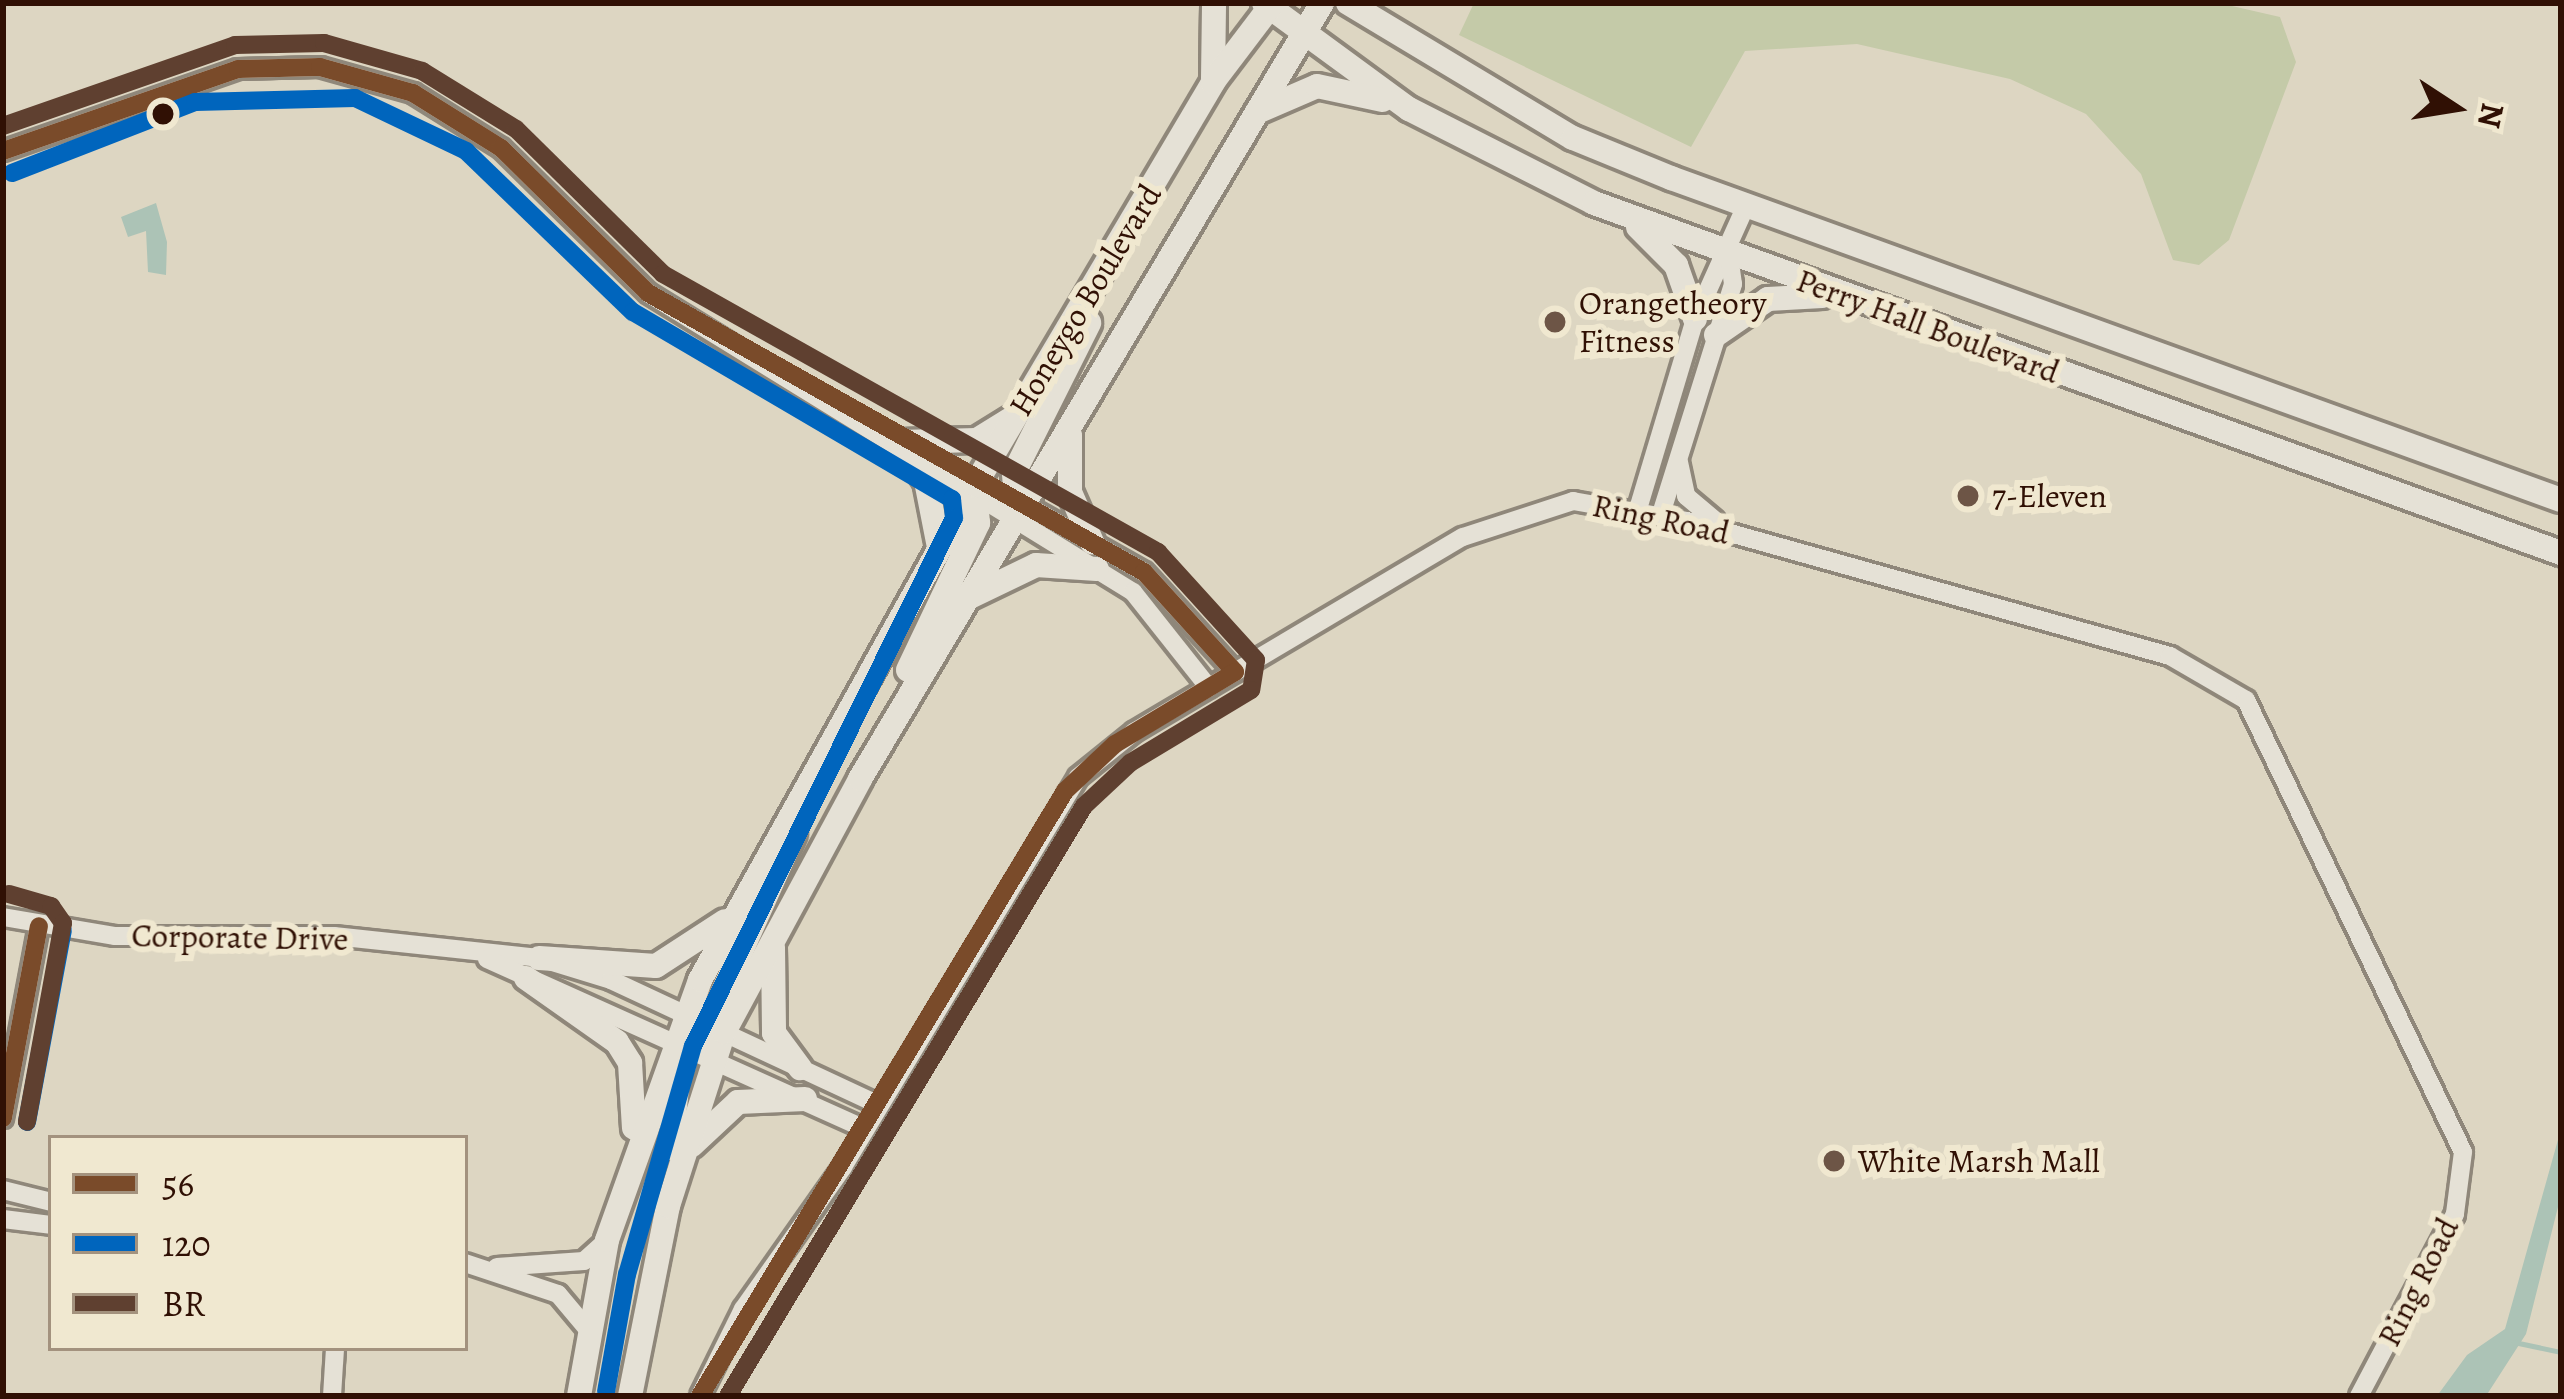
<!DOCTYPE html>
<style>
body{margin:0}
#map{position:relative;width:2564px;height:1399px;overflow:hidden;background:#ddd6c2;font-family:Alegreya,serif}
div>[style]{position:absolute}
.green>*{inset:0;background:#c4caa8}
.water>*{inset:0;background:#acc3b6}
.stream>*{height:4.5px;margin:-2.25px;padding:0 2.25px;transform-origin:2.25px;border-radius:2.25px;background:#acc3b6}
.roads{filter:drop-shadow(3px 0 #8f877a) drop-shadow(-3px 0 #8f877a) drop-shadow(0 3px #8f877a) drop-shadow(0 -3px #8f877a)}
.minor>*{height:18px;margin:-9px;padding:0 9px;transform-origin:9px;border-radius:9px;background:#e5e1d6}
.secondary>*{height:24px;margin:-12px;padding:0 12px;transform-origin:12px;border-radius:12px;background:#e5e1d6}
.bus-1>*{height:18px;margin:-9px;padding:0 9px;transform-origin:9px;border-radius:9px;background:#7a4b2a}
.bus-2>*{height:18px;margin:-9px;padding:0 9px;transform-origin:9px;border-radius:9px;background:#0065bd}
.bus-3>*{height:18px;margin:-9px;padding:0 9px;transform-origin:9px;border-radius:9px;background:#5f4030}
.dots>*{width:33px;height:33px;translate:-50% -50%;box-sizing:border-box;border:6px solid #f0e8d0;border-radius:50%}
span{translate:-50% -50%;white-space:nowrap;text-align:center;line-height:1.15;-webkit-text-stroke:12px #f0e8d0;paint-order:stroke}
.street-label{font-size:33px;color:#301004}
.poi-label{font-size:33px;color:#301004}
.left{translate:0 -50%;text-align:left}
.frame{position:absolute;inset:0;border:6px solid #301004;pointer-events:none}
.legend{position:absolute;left:48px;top:1135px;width:420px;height:216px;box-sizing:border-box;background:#f0e8d0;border:3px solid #a3927e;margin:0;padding:15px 21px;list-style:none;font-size:36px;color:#301004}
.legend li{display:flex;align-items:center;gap:24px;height:60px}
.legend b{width:60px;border:3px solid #a3927e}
.north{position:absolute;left:2396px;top:48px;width:120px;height:120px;-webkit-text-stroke:9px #f0e8d0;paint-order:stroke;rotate:102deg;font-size:33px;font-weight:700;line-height:48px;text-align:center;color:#301004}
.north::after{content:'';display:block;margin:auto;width:42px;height:54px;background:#301004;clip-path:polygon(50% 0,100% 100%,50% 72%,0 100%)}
</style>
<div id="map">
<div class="green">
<i style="clip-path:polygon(1474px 3px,2219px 3px,2280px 17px,2296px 62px,2229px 240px,2199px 265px,2173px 260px,2141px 174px,2086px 114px,2010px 79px,1857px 44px,1745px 51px,1691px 147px,1459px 35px)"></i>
</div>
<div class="water">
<i style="clip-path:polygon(156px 203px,167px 242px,166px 275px,148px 272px,146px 231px,128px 237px,121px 217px)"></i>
<i style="clip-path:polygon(2561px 1129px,2558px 1207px,2526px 1334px,2486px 1396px,2437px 1396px,2467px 1355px,2505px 1329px)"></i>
</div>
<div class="stream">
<i style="left:2514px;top:1342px;width:48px;rotate:12deg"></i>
</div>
<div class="roads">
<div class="minor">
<i style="left:3px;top:151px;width:249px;rotate:-19.2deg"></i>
<i style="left:238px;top:69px;width:82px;rotate:-1.4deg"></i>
<i style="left:320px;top:67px;width:97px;rotate:15.6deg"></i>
<i style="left:413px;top:93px;width:104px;rotate:32deg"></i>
<i style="left:501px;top:148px;width:206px;rotate:44.6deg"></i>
<i style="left:648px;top:293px;width:570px;rotate:31.65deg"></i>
<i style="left:1133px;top:592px;width:122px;rotate:51.6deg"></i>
<i style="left:1679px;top:462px;width:35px;rotate:78deg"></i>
<i style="left:1686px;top:496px;width:38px;rotate:40deg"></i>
<i style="left:1013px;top:498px;width:150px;rotate:29.5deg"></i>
<i style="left:1144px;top:572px;width:135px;rotate:47.7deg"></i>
<i style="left:1638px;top:509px;width:198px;rotate:-73.3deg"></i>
<i style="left:1695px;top:319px;width:122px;rotate:-65.8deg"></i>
<i style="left:1661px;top:514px;width:241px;rotate:-72.6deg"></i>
<i style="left:1733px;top:284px;width:30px;rotate:-98deg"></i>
<i style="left:3px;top:917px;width:114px;rotate:9.6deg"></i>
<i style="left:115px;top:936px;width:219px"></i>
<i style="left:334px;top:936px;width:206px;rotate:6.1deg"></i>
<i style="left:539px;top:958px;width:75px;rotate:17deg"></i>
<i style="left:611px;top:980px;width:296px;rotate:25deg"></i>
<i style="left:487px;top:959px;width:415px;rotate:24.2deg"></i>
<i style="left:3px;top:1118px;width:195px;rotate:-79.4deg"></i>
<i style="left:3px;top:1190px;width:49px;rotate:14deg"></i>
<i style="left:3px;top:1219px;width:48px;rotate:7.1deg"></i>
<i style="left:465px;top:1263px;width:98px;rotate:18.4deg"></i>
<i style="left:558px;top:1294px;width:48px;rotate:50deg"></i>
<i style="left:497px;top:1267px;width:87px;rotate:-3.9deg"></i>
<i style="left:584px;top:1261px;width:31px;rotate:-42deg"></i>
<i style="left:332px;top:1396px;width:48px;rotate:-86.4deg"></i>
<i style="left:700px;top:1396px;width:97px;rotate:-63.7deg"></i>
<i style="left:743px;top:1309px;width:174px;rotate:-54.8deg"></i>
<i style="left:843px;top:1167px;width:455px;rotate:-58.9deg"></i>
<i style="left:1078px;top:777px;width:72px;rotate:-38.8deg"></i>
<i style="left:1134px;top:732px;width:382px;rotate:-30.7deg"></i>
<i style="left:1463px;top:537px;width:116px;rotate:-18.1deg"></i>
<i style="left:1573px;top:501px;width:116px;rotate:10deg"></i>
<i style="left:1687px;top:521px;width:502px;rotate:15.62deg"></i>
<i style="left:2170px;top:656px;width:88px;rotate:30.1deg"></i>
<i style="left:2246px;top:700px;width:501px;rotate:64.35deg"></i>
<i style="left:2463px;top:1152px;width:63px;rotate:97.4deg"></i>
<i style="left:2455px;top:1214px;width:206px;rotate:117.8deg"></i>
</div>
<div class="secondary">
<i style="left:1264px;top:3px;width:180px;rotate:36.2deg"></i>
<i style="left:1409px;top:109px;width:208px;rotate:26.9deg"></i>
<i style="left:1594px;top:203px;width:1028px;rotate:19.9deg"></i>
<i style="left:1348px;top:3px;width:262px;rotate:31deg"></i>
<i style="left:1573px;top:138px;width:106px;rotate:22.2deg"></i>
<i style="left:1671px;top:178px;width:946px;rotate:19.89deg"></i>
<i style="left:1213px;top:78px;width:75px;rotate:-89.2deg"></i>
<i style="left:1257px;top:112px;width:65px;rotate:-23.4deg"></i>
<i style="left:1317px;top:86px;width:67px;rotate:12deg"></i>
<i style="left:1638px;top:227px;width:54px;rotate:45deg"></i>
<i style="left:1676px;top:265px;width:57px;rotate:70.6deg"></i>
<i style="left:1716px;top:335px;width:63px;rotate:-34.7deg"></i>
<i style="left:1768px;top:299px;width:54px;rotate:-3.2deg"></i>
<i style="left:1070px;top:435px;width:57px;rotate:90deg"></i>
<i style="left:1070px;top:492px;width:55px;rotate:66.3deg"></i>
<i style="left:900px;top:442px;width:77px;rotate:-1.5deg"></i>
<i style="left:977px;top:440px;width:40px;rotate:-32deg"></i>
<i style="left:900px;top:442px;width:47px;rotate:56.3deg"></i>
<i style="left:926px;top:481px;width:67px;rotate:78.9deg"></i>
<i style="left:1017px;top:520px;width:47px;rotate:-93.7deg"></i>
<i style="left:1014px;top:473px;width:168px;rotate:-63.4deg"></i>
<i style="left:972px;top:596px;width:71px;rotate:-25.8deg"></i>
<i style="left:1036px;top:565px;width:61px;rotate:3.8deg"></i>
<i style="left:908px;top:670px;width:163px;rotate:-64.5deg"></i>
<i style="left:978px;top:523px;width:38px;rotate:-95deg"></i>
<i style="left:773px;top:948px;width:85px;rotate:89.3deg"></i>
<i style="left:774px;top:1033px;width:44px;rotate:53.4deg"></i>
<i style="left:539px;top:958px;width:117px;rotate:3.9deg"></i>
<i style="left:656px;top:966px;width:82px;rotate:-33.1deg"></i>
<i style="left:526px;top:978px;width:111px;rotate:35.1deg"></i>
<i style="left:617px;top:1042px;width:25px;rotate:58deg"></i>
<i style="left:630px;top:1063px;width:65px;rotate:86.5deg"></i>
<i style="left:714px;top:1044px;width:41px;rotate:-84.4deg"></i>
<i style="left:718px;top:1003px;width:186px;rotate:-65.9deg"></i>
<i style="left:692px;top:1145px;width:63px;rotate:-43.1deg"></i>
<i style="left:738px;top:1102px;width:67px;rotate:-2.6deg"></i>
<i style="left:670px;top:1148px;width:126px;rotate:-83.2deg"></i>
<i style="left:579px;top:1396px;width:158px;rotate:-79.8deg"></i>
<i style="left:607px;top:1240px;width:276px;rotate:-70.3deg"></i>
<i style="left:700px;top:980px;width:566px;rotate:-60.95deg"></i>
<i style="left:975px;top:485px;width:468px;rotate:-59.4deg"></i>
<i style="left:1213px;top:82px;width:99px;rotate:-52.8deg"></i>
<i style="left:630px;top:1396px;width:194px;rotate:-78.7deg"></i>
<i style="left:668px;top:1206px;width:183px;rotate:-72.2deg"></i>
<i style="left:724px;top:1032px;width:287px;rotate:-61.7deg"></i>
<i style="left:860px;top:779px;width:903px;rotate:-59.23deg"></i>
</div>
</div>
<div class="bus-1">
<i style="left:3px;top:151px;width:249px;rotate:-19.2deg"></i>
<i style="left:238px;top:69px;width:82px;rotate:-1.4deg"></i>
<i style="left:320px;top:67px;width:97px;rotate:15.6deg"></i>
<i style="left:413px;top:93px;width:104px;rotate:32deg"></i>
<i style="left:501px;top:148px;width:206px;rotate:44.6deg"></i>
<i style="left:648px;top:293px;width:569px;rotate:29.36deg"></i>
<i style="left:1144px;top:572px;width:135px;rotate:47.7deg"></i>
<i style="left:1235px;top:672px;width:140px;rotate:149deg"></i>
<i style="left:1115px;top:744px;width:69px;rotate:136.8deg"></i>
<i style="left:1065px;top:791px;width:707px;rotate:121.1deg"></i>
<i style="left:3px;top:1118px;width:195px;rotate:-79.4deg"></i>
</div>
<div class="bus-2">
<i style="left:12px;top:173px;width:196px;rotate:-21.2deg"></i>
<i style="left:195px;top:102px;width:160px;rotate:-1.4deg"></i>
<i style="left:355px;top:98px;width:123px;rotate:25.5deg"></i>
<i style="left:466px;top:151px;width:232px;rotate:44deg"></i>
<i style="left:633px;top:312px;width:370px;rotate:30.4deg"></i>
<i style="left:952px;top:499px;width:19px;rotate:84deg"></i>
<i style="left:954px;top:518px;width:589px;rotate:116.3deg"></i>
<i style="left:693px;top:1046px;width:237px;rotate:106.1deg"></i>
<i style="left:627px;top:1274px;width:120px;rotate:100.1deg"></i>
<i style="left:27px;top:1122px;width:195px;rotate:-79.4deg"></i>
</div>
<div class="bus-3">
<i style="left:3px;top:126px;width:246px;rotate:-19.2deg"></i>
<i style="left:235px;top:45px;width:89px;rotate:-1.3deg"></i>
<i style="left:324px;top:43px;width:102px;rotate:15.9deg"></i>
<i style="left:422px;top:71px;width:110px;rotate:31.7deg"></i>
<i style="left:516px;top:129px;width:206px;rotate:44.6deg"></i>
<i style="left:663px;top:274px;width:568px;rotate:29.32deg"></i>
<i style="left:1158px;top:552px;width:146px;rotate:47.8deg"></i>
<i style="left:1256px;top:660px;width:30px;rotate:99deg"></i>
<i style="left:1251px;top:690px;width:141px;rotate:148.9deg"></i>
<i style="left:1130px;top:763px;width:63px;rotate:136.9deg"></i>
<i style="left:1084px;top:806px;width:689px;rotate:121.11deg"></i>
<i style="left:9px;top:894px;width:44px;rotate:15.9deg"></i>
<i style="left:51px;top:906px;width:21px;rotate:55deg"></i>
<i style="left:63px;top:923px;width:202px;rotate:100.3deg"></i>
</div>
<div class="dots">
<i style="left:163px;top:114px;background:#301004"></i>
<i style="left:1555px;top:322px;background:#6d5546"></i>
<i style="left:1968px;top:496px;background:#6d5546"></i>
<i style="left:1834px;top:1161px;background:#6d5546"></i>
</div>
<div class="street-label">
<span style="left:1085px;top:300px;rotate:-59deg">Honeygo Boulevard</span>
<span style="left:1928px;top:326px;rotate:20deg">Perry Hall Boulevard</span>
<span style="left:1661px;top:519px;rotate:12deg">Ring Road</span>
<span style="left:240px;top:937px;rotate:1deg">Corporate Drive</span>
<span style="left:2418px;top:1282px;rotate:-63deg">Ring Road</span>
</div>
<div class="poi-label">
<span class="left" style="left:1579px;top:322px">Orangetheory<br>Fitness</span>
<span class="left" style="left:1992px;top:496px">7-Eleven</span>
<span class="left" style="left:1858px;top:1161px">White Marsh Mall</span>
</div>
<div class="frame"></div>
<ul class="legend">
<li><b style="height:15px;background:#7a4b2a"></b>56</li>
<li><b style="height:15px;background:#0065bd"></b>120</li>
<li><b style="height:15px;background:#5f4030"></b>BR</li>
</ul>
<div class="north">N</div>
</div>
